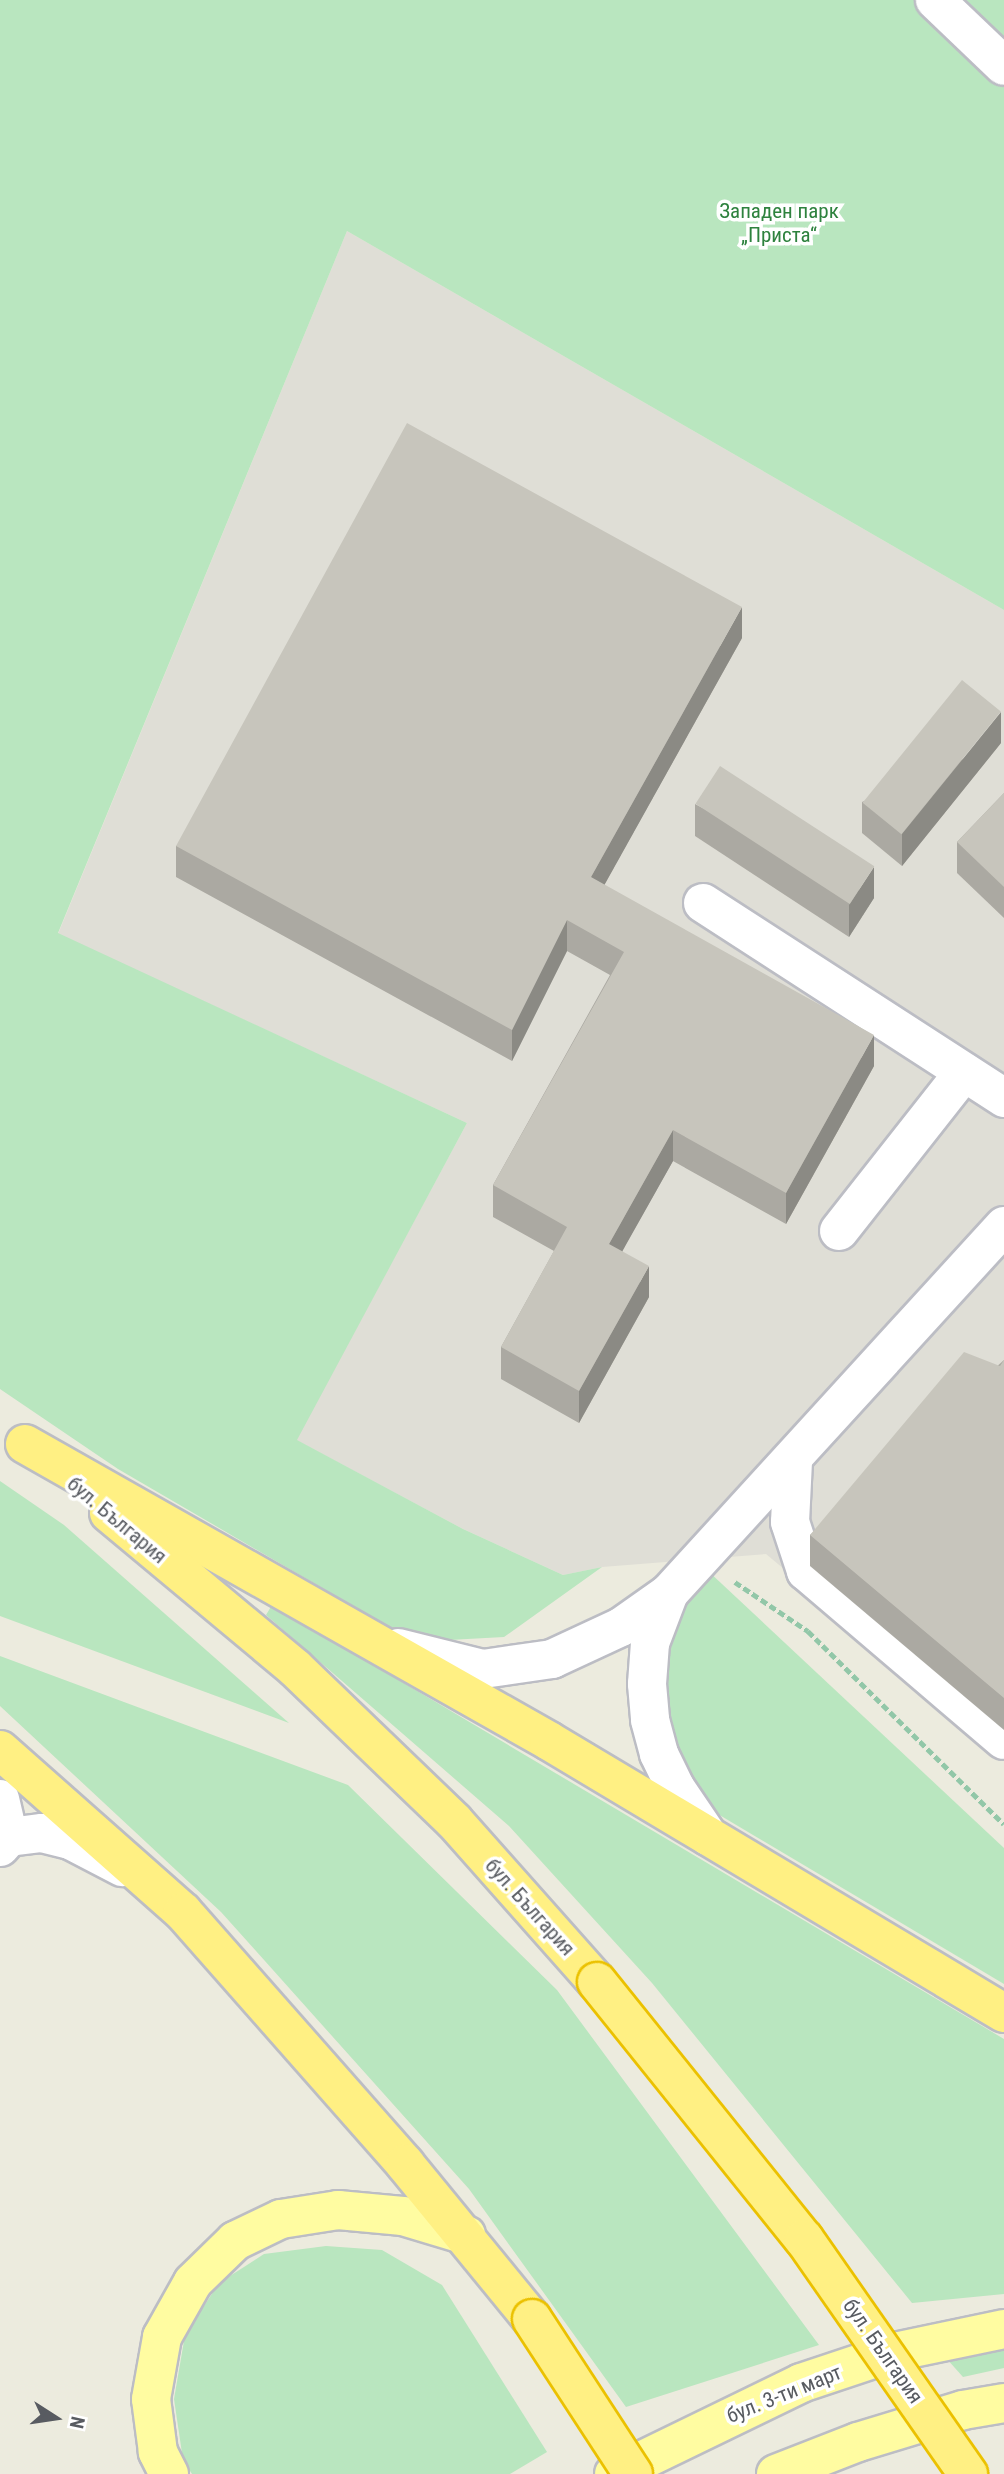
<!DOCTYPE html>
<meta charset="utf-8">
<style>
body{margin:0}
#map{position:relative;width:1004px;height:2474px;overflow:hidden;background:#ecebde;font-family:"Roboto Condensed",sans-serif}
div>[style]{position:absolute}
.industrial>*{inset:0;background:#dfded6}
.green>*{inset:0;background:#b9e6bf}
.path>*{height:4.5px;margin-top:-2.25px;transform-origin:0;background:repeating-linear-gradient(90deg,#92c7a8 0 7px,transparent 0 10.5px)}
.roads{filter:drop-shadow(2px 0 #bcbdc4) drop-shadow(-2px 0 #bcbdc4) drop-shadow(0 2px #bcbdc4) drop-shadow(0 -2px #bcbdc4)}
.minor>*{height:38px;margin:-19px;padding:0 19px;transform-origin:19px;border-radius:19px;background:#fff}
.major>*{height:38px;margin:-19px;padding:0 19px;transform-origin:19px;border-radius:19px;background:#fffca1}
.highway>*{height:38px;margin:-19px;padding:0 19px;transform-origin:19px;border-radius:19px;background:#fff083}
.bridges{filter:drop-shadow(2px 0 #ebc100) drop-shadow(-2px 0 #ebc100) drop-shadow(0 2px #ebc100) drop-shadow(0 -2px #ebc100)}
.highway-bridge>*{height:38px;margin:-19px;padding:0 19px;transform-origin:19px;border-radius:19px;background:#fff083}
.wall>*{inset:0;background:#aba9a2}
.shaded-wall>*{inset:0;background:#8b8a84}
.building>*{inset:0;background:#c7c5bc;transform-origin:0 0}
span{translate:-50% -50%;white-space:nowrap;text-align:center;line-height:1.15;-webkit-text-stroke:7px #fff;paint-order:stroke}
.park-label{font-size:21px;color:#2e823e}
.street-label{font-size:21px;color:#585b61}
.north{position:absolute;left:21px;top:2383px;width:70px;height:70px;-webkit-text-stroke:5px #fff;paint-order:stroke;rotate:102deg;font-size:19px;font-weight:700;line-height:28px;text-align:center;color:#585b61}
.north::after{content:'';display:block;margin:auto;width:24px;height:32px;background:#585b61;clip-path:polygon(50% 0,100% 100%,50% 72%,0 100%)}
</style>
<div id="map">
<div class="industrial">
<i style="clip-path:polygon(347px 231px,1004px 610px,1004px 1753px,766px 1554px,602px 1567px,563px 1575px,463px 1529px,296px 1440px,467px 1123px,58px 934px)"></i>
</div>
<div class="green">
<i style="clip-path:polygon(0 0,1004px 0,1004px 610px,347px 231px,58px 933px,467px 1123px,297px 1440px,463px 1529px,563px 1575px,602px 1567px,504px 1637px,449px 1640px,396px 1631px,118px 1469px,0 1389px)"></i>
<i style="clip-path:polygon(0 1481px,64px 1525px,289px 1723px,0 1616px)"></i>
<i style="clip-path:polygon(707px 1570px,1004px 1848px,1004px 1984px,706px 1807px,683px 1775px,662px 1704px,669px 1627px)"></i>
<i style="clip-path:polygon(272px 1605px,1004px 2039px,1004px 2294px,912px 2303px,652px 1983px,509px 1826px,266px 1615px)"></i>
<i style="clip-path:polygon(0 1656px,348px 1785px,557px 1990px,819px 2345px,626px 2407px,469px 2189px,221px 1912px,0 1706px)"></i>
<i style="clip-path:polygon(326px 2246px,382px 2250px,442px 2285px,547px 2452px,510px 2474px,192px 2474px,183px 2460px,174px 2399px,185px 2335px,219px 2283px,264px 2254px)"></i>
<i style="clip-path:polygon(1004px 2341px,1004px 2368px,963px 2377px,938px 2349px)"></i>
</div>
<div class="path">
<i style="left:735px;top:1582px;width:88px;rotate:33.9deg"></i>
<i style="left:808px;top:1631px;width:275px;rotate:44.6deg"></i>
</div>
<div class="roads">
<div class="minor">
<i style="left:935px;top:0;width:95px;rotate:43.7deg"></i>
<i style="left:703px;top:903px;width:359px;rotate:32.9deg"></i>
<i style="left:839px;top:1231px;width:202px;rotate:-51.8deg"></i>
<i style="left:793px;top:1461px;width:61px;rotate:92.8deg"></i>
<i style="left:790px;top:1522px;width:52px;rotate:71.9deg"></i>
<i style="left:806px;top:1571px;width:260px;rotate:40.5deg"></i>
<i style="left:669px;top:1593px;width:497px;rotate:-47.6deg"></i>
<i style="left:398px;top:1648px;width:88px;rotate:13.9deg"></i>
<i style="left:483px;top:1669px;width:70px;rotate:-8.2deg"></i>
<i style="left:552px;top:1659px;width:76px;rotate:-24.9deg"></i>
<i style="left:621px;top:1627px;width:59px;rotate:-35.3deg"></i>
<i style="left:669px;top:1593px;width:53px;rotate:110.8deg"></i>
<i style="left:650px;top:1643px;width:41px;rotate:94.2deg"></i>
<i style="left:647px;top:1684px;width:36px;rotate:85deg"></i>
<i style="left:650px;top:1720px;width:35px;rotate:75deg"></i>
<i style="left:659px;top:1754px;width:37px;rotate:64deg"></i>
<i style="left:675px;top:1787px;width:59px;rotate:56deg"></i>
<i style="left:0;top:1799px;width:39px;rotate:77deg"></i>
<i style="left:0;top:1847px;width:13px;rotate:-48deg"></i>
<i style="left:9px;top:1837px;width:33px;rotate:-7deg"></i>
<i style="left:42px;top:1833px;width:29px;rotate:14deg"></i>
<i style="left:70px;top:1840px;width:59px;rotate:27.4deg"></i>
</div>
<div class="major">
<i style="left:169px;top:2474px;width:25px;rotate:-117deg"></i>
<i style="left:158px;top:2452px;width:53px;rotate:-97.5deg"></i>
<i style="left:151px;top:2399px;width:63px;rotate:-79.9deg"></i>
<i style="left:162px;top:2337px;width:63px;rotate:-60.6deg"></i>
<i style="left:193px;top:2282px;width:59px;rotate:-44.3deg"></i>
<i style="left:235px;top:2241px;width:51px;rotate:-25.6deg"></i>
<i style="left:281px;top:2219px;width:58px;rotate:-9deg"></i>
<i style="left:338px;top:2210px;width:65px;rotate:5.3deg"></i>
<i style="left:403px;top:2216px;width:66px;rotate:16.8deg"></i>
<i style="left:614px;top:2474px;width:208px;rotate:-25.9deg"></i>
<i style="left:801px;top:2383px;width:98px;rotate:-18.4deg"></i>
<i style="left:894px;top:2352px;width:112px;rotate:-11.8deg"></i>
<i style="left:776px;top:2474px;width:88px;rotate:-21.3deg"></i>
<i style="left:858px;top:2442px;width:110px;rotate:-16.9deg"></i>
<i style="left:963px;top:2410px;width:42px;rotate:-9.7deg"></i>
</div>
<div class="highway">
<i style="left:25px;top:1444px;width:602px;rotate:29.54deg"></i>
<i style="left:549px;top:1741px;width:530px;rotate:30.87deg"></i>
<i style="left:109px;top:1513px;width:242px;rotate:39.8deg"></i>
<i style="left:295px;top:1668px;width:221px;rotate:43.9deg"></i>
<i style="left:454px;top:1821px;width:215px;rotate:48.4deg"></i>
<i style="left:0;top:1750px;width:244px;rotate:41.5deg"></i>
<i style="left:183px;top:1912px;width:336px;rotate:48.6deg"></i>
<i style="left:405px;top:2164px;width:200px;rotate:50.7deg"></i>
</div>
</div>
<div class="bridges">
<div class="highway-bridge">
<i style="left:597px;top:1982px;width:330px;rotate:51.2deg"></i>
<i style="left:804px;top:2239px;width:287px;rotate:55.1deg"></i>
<i style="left:532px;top:2319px;width:185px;rotate:56.9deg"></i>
</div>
</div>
<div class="wall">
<i style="clip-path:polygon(742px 638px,604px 885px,874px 1066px,786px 1224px,673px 1161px,622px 1251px,649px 1297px,579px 1423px,501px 1379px,501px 1347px,554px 1251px,493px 1217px,493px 1185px,610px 975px,567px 951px,512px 1061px,176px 877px,176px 846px)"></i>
<i style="clip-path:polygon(1001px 743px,902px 866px,862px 833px,862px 802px)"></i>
<i style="clip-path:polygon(1004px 793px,1004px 918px,957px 873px,957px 842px)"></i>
<i style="clip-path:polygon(695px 804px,874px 898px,849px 937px,695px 836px)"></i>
<i style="clip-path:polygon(1004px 1360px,1004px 1730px,810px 1566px,810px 1535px)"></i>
</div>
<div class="shaded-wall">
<i style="clip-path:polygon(742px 607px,742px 638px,591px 909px,591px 877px)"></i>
<i style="clip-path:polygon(1001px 712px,1001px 743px,902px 866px,902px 834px)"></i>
<i style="clip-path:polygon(874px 867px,874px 898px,849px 937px,849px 905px)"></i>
<i style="clip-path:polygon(567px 920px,567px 951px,512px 1061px,512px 1030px)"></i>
<i style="clip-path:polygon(874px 1035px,874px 1066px,786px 1224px,786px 1193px)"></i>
<i style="clip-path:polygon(673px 1130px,673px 1161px,609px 1275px,609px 1244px)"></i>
<i style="clip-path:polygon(649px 1266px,649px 1297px,579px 1423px,579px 1391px)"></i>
</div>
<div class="building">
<i style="clip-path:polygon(407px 423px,742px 607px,591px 877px,874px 1035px,786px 1193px,673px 1130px,609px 1244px,649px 1266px,579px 1391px,501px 1347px,567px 1227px,493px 1185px,624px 952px,567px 920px,512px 1030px,176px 846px)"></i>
<i style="left:962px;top:680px;width:50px;height:158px;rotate:39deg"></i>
<i style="left:720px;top:766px;width:184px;height:45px;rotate:33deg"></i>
<i style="clip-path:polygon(1004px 793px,1004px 887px,957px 842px)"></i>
<i style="clip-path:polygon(964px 1352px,1000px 1366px,1004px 1360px,1004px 1698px,810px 1535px)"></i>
</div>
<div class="park-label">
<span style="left:779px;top:223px">Западен парк<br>„Приста“</span>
</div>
<div class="street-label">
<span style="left:117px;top:1520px;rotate:40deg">бул. България</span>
<span style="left:530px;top:1907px;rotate:48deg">бул. България</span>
<span style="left:883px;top:2351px;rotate:55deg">бул. България</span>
<span style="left:784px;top:2394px;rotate:-22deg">бул. 3-ти март</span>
</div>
<div class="north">N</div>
</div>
